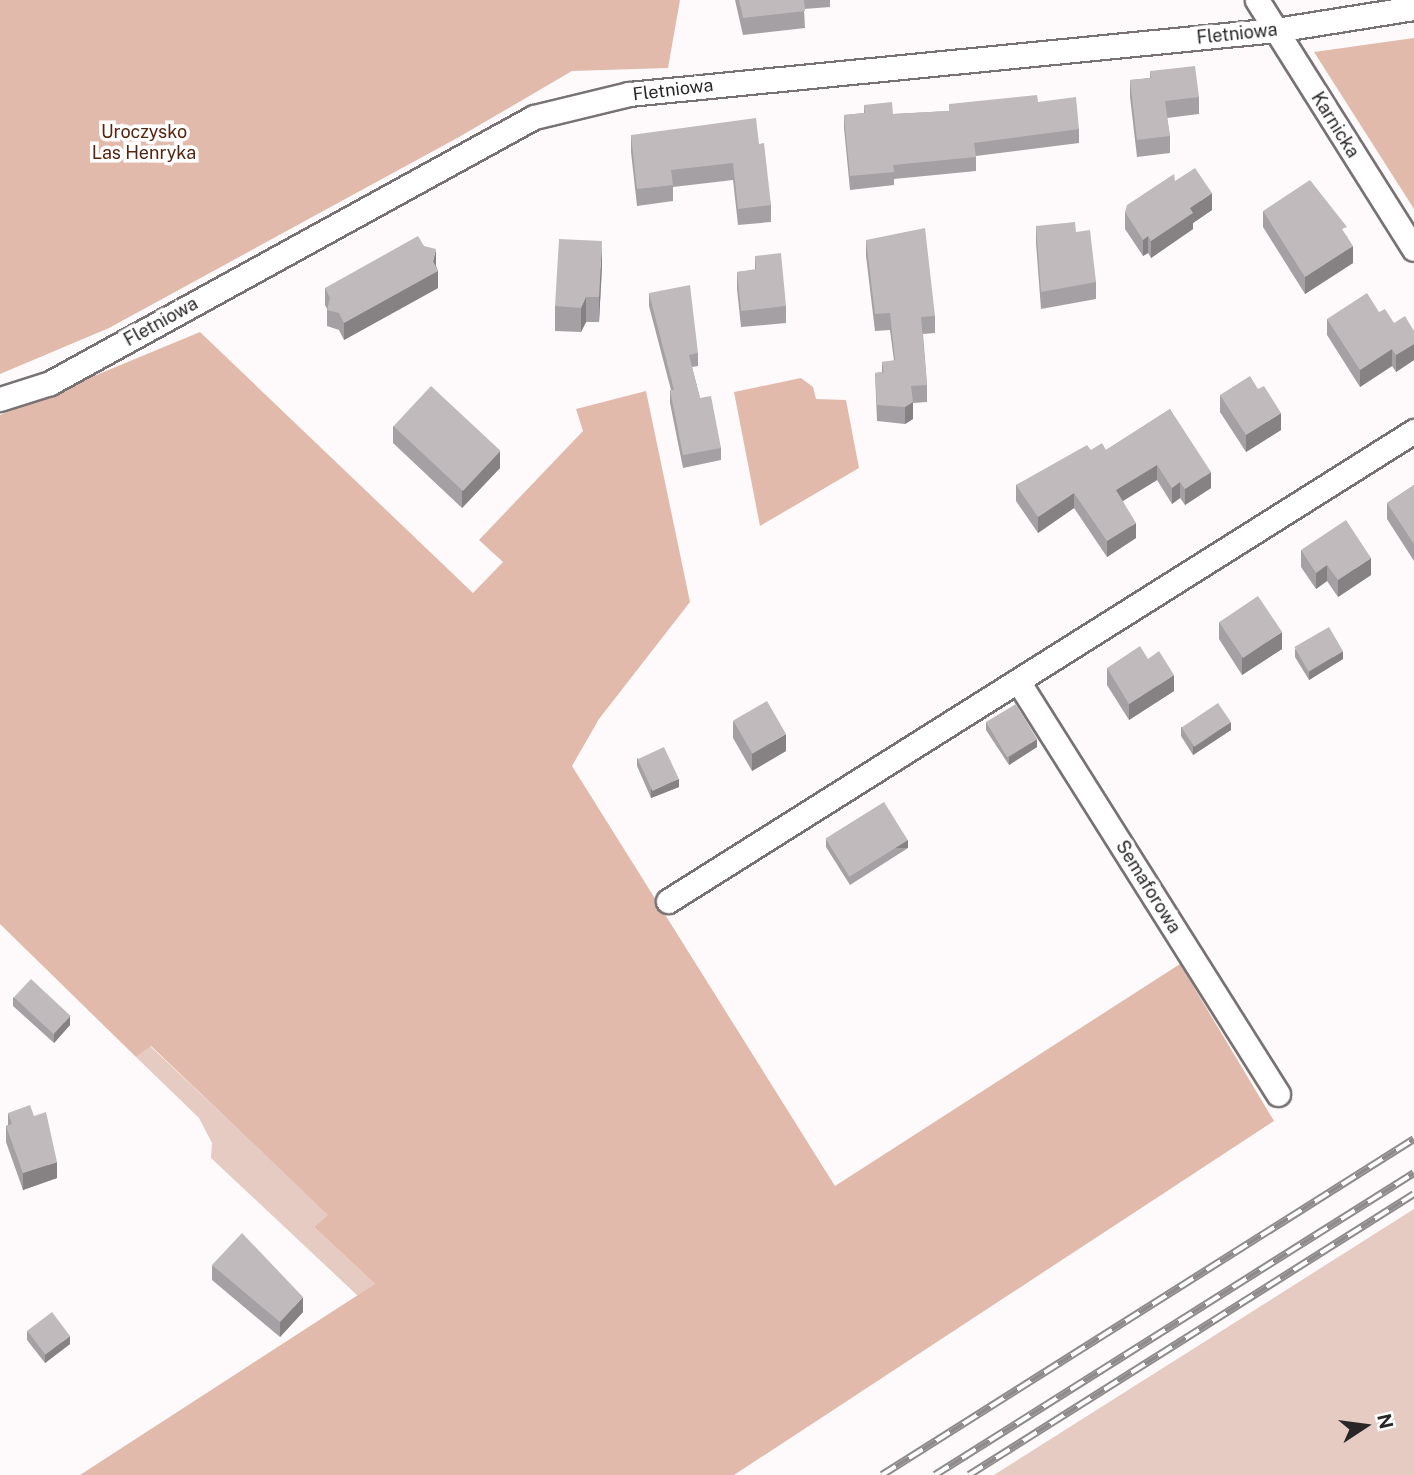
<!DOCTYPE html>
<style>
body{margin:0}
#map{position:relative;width:1414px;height:1475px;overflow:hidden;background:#fefafb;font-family:"Public Sans",sans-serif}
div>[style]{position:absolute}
.green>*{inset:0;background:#e5cbc2}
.forest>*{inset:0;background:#e2baab}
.roads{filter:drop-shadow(2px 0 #797274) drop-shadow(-2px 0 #797274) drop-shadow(0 2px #797274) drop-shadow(0 -2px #797274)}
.street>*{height:23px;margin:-11.5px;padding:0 11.5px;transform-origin:11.5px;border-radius:11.5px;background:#fff}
.rail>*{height:8px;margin-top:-4px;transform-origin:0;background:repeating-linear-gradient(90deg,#fff 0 16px,#8e8b8c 0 32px);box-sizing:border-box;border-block:2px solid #8e8b8c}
.wall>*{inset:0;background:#a5a0a3}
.shaded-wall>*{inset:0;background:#868284;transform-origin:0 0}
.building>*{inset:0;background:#c0babd;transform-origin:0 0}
span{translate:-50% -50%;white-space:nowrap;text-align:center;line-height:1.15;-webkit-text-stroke:7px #fff;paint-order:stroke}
.street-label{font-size:18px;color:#292627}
.park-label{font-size:18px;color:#572410}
.north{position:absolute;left:1330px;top:1391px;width:70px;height:70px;-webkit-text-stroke:5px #fff;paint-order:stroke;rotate:77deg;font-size:19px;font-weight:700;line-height:28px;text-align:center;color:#292627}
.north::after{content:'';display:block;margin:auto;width:24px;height:32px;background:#292627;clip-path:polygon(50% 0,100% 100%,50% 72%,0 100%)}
</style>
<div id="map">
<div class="green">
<i style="clip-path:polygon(150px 1046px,329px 1215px,314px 1227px,375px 1284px,358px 1296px,211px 1158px,212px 1143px,199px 1118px,136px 1057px)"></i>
<i style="clip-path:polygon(1414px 1209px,1414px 1475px,994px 1475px)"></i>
</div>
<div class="forest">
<i style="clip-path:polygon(0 0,680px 0,668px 68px,572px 71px,459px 137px,109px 328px,0 374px)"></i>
<i style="clip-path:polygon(1414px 38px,1414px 209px,1314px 52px)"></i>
<i style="clip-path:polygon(200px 332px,473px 593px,503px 562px,479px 540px,583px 431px,576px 409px,646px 391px,690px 602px,599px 719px,572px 766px,835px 1186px,1180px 964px,1274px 1121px,734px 1475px,80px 1475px,375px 1284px,314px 1227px,328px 1215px,151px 1046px,136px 1057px,0 924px,0 415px)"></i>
<i style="clip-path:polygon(801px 378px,813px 387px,816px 399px,846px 400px,859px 468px,760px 526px,734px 392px)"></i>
</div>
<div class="roads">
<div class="street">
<i style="left:1257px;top:0;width:294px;rotate:57.8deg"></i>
<i style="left:0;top:399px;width:52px;rotate:-17.7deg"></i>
<i style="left:50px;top:383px;width:552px;rotate:-28.79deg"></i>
<i style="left:534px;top:117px;width:98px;rotate:-13.6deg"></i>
<i style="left:629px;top:94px;width:650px;rotate:-5.65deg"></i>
<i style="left:1276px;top:30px;width:140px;rotate:-9.1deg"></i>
<i style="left:1018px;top:681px;width:488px;rotate:57.8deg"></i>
<i style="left:668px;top:901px;width:882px;rotate:-32.21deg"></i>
</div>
</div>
<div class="rail">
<i style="left:882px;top:1475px;width:629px;rotate:-32.28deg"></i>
<i style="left:935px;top:1475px;width:566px;rotate:-32.23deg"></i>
<i style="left:969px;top:1475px;width:526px;rotate:-32.27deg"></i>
</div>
<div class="wall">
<i style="clip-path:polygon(735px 0,830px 0,830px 7px,804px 9px,805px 28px,743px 35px)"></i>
<i style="clip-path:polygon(1150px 71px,1199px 97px,1199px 114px,1167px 118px,1170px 136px,1170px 153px,1137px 157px,1130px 97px,1130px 80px,1150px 78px)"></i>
<i style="clip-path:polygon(1038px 102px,1079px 129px,1079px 143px,976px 156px,976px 171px,894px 179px,894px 185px,850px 190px,844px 128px,844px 115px,864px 113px,864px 105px,893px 114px,949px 111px)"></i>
<i style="clip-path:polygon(631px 135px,759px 144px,771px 205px,771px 222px,738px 225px,733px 180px,673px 187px,673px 201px,637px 206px,631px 152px)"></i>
<i style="clip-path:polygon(1175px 181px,1212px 210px,1193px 223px,1193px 229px,1151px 258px,1148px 253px,1143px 256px,1125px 229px,1125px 212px)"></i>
<i style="clip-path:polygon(1263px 211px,1347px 236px,1353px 263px,1305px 294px,1263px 227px)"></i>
<i style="clip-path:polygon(1036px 226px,1076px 232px,1096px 282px,1096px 299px,1041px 309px,1036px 243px)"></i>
<i style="clip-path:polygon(866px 240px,935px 316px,935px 333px,923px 334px,927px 385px,927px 402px,913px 403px,913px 419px,905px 424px,877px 421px,875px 373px,882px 372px,882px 362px,894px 361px,890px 330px,875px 331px,866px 256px)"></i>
<i style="clip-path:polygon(755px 256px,786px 306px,786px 323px,741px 327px,737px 289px,737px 272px,755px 270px)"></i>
<i style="clip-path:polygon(436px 266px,438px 288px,344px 340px,339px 330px,327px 326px,327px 309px,325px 305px,325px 288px)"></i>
<i style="clip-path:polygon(602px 266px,599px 322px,586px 322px,581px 332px,555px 331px,555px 306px)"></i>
<i style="clip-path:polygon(649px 293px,698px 353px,698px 366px,692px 367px,700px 398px,721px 448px,721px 460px,683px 468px,670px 403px,670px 390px,671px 390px,649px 306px)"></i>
<i style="clip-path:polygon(1379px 312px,1394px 323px,1414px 331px,1414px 360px,1396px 372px,1392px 366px,1360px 387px,1327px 335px,1327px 319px)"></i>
<i style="clip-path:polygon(1220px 395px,1281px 430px,1246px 452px,1220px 412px)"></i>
<i style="clip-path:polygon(1170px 409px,1211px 488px,1185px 505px,1180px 498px,1172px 504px,1157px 480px,1123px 501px,1136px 538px,1107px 557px,1074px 508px,1038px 533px,1016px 501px,1016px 485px,1091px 450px,1106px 450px)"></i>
<i style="clip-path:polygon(393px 426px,500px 468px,462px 508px,393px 443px)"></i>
<i style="clip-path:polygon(1414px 485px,1414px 561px,1387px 519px,1387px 503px)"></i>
<i style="clip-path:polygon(1301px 550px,1371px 575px,1338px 597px,1327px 581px,1316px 589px,1301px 567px)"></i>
<i style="clip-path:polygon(1219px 622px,1282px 649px,1242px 675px,1219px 639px)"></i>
<i style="clip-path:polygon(1295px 649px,1343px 659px,1309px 680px,1295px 657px)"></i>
<i style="clip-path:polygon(1107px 668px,1174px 691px,1129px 720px,1107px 685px)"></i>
<i style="clip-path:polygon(733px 721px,786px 751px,752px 771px,733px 738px)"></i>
<i style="clip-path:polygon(986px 722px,1037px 747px,1009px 765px,986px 730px)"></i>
<i style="clip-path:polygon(1181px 727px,1231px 730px,1193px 755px,1181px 736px)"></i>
<i style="clip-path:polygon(637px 758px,679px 787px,651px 798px,637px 766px)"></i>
<i style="clip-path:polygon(826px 839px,908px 848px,850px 885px,826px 847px)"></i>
<i style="clip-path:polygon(13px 997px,70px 1025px,54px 1043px,13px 1006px)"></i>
<i style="clip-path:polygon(8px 1113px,57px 1178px,23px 1190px,6px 1142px,6px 1126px,8px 1125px)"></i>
<i style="clip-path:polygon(212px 1265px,303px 1312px,280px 1337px,212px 1280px)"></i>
<i style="clip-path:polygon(27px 1331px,70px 1344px,45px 1363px,27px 1340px)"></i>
</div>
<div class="shaded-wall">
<i style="clip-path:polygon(1212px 193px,1212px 210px,1193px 223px,1193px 229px,1151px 258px,1151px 241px,1190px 208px)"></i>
<i style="clip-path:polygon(1148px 236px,1148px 253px,1143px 256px,1143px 240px)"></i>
<i style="clip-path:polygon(602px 241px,602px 266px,599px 322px,599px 297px)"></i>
<i style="clip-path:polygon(1353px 246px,1353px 263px,1305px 294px,1305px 277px)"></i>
<i style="clip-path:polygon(436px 249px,436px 266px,438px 271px,438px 288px,344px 340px,344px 323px,433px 261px)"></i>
<i style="clip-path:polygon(586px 297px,586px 322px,581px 332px,581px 308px)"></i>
<i style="clip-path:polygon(1414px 344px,1414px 360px,1396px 372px,1396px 355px)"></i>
<i style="clip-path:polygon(1392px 349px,1392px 366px,1360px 387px,1360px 370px)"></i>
<i style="clip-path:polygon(913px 402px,913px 419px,905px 424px,905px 407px)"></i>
<i style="clip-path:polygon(1281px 413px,1281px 430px,1246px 452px,1246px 435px)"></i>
<i style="clip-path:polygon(500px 451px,500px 468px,462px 508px,462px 491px)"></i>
<i style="clip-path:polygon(1157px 465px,1157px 480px,1116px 505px,1116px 490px)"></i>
<i style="clip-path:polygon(1211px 472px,1211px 488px,1185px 505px,1185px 489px)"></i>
<i style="clip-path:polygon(1180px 482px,1180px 498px,1172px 504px,1172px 488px)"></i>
<i style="clip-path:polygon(1074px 493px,1074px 508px,1038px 533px,1038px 517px)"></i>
<i style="clip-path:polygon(1136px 523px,1136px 538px,1107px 557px,1107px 541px)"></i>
<i style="clip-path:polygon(1371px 558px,1371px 575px,1338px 597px,1338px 580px)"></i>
<i style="clip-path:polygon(1327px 565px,1327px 581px,1316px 589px,1316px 573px)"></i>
<i style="clip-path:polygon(1282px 632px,1282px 649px,1242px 675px,1242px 658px)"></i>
<i style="clip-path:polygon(1343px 651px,1343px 659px,1309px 680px,1309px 672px)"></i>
<i style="clip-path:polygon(1174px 675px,1174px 691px,1129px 720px,1129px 704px)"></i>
<i style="clip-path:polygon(1231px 722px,1231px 730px,1193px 755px,1193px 746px)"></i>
<i style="clip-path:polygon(786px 734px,786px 751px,752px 771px,752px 754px)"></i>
<i style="clip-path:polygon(1037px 739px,1037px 747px,1009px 765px,1009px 757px)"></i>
<i style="clip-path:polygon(679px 779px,679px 787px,651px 798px,651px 789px)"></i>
<i style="left:908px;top:840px;width:8px;height:69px;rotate:90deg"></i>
<i style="clip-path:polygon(70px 1016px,70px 1025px,54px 1043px,54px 1034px)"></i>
<i style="clip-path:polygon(57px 1162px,57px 1178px,23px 1190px,23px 1173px)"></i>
<i style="clip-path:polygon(303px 1297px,303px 1312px,280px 1337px,280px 1322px)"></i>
<i style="clip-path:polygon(70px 1336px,70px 1344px,45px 1363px,45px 1355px)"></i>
</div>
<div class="building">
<i style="clip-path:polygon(739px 0,804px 0,805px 11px,743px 18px)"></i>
<i style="clip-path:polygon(1195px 66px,1199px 97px,1165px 101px,1170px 136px,1137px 140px,1130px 80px,1151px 78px,1150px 71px)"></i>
<i style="clip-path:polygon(1037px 95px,1038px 102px,1076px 97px,1079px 129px,974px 143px,976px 157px,893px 165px,894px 172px,850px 176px,844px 115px,865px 113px,864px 105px,892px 102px,893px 114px,949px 111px,949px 104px)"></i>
<i style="clip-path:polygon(756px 118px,759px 144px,764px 143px,771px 205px,738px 209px,733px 163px,671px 170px,673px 185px,637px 189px,631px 135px)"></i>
<i style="clip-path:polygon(1195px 168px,1212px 193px,1190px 208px,1193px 213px,1151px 241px,1148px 236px,1143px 240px,1125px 212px,1127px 205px,1174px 174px,1175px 181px)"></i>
<i style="clip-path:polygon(1310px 180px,1347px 227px,1342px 229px,1353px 246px,1305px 277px,1263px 211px)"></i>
<i style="clip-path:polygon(1075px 222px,1076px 232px,1090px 230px,1096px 282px,1041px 292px,1036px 226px)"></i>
<i style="clip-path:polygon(925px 228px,935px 316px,921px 317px,927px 385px,911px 386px,913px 402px,905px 407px,877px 405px,875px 373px,884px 372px,882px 362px,895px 360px,890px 313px,875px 314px,866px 240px)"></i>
<i style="clip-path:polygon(418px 236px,424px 246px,436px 249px,433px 261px,438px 271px,344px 323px,339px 313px,327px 310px,330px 298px,325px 288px)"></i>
<i style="clip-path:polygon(559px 239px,602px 241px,599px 297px,586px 297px,581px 308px,555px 306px)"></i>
<i style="clip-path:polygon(781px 253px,786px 306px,741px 311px,737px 272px,756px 269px,755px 256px)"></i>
<i style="clip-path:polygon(690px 285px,698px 353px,689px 355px,700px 398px,711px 396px,721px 448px,683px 455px,670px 390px,674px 390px,649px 293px)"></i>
<i style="clip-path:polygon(1367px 293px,1379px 312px,1385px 309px,1394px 323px,1405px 316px,1414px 331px,1414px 344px,1396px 355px,1392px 349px,1360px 370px,1327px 319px)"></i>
<i style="clip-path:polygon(1250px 376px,1258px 389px,1264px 386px,1281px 413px,1246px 435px,1220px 395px)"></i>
<i style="left:431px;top:386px;width:95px;height:55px;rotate:43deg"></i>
<i style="clip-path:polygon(1170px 409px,1211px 472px,1185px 489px,1180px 482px,1172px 488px,1157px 465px,1116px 490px,1136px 523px,1107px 541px,1074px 493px,1038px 517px,1016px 485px,1087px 445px,1091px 450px,1102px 443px,1106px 450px)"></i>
<i style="clip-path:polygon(1414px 485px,1414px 544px,1387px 503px)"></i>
<i style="clip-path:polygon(1346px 520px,1371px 558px,1338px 580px,1327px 565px,1316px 573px,1301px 550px)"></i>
<i style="left:1258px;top:596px;width:43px;height:47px;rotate:56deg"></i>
<i style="left:1329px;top:627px;width:28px;height:40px;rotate:60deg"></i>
<i style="clip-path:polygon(1140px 646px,1148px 659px,1159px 651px,1174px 675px,1129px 704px,1107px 668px)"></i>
<i style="left:767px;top:701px;width:38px;height:39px;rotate:60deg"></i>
<i style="left:1218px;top:703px;width:23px;height:44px;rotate:56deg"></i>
<i style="left:1016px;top:704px;width:41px;height:35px;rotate:59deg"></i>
<i style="left:664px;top:747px;width:35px;height:29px;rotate:65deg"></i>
<i style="left:884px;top:802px;width:45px;height:69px;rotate:58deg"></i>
<i style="left:31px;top:979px;width:54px;height:25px;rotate:43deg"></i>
<i style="clip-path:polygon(30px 1105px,34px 1116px,46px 1112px,57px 1162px,23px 1173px,6px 1126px,12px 1124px,8px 1113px)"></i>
<i style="clip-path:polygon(242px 1233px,303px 1297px,280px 1322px,212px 1265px)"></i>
<i style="left:52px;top:1312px;width:30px;height:31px;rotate:53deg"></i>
</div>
<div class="street-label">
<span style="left:1237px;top:34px;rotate:-6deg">Fletniowa</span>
<span style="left:673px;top:90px;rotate:-7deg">Fletniowa</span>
<span style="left:1335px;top:125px;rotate:58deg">Karnicka</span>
<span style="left:161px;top:322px;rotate:-29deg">Fletniowa</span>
<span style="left:1148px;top:887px;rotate:58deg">Semaforowa</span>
</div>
<div class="park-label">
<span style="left:144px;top:143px">Uroczysko<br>Las Henryka</span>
</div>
<div class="north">N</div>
</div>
